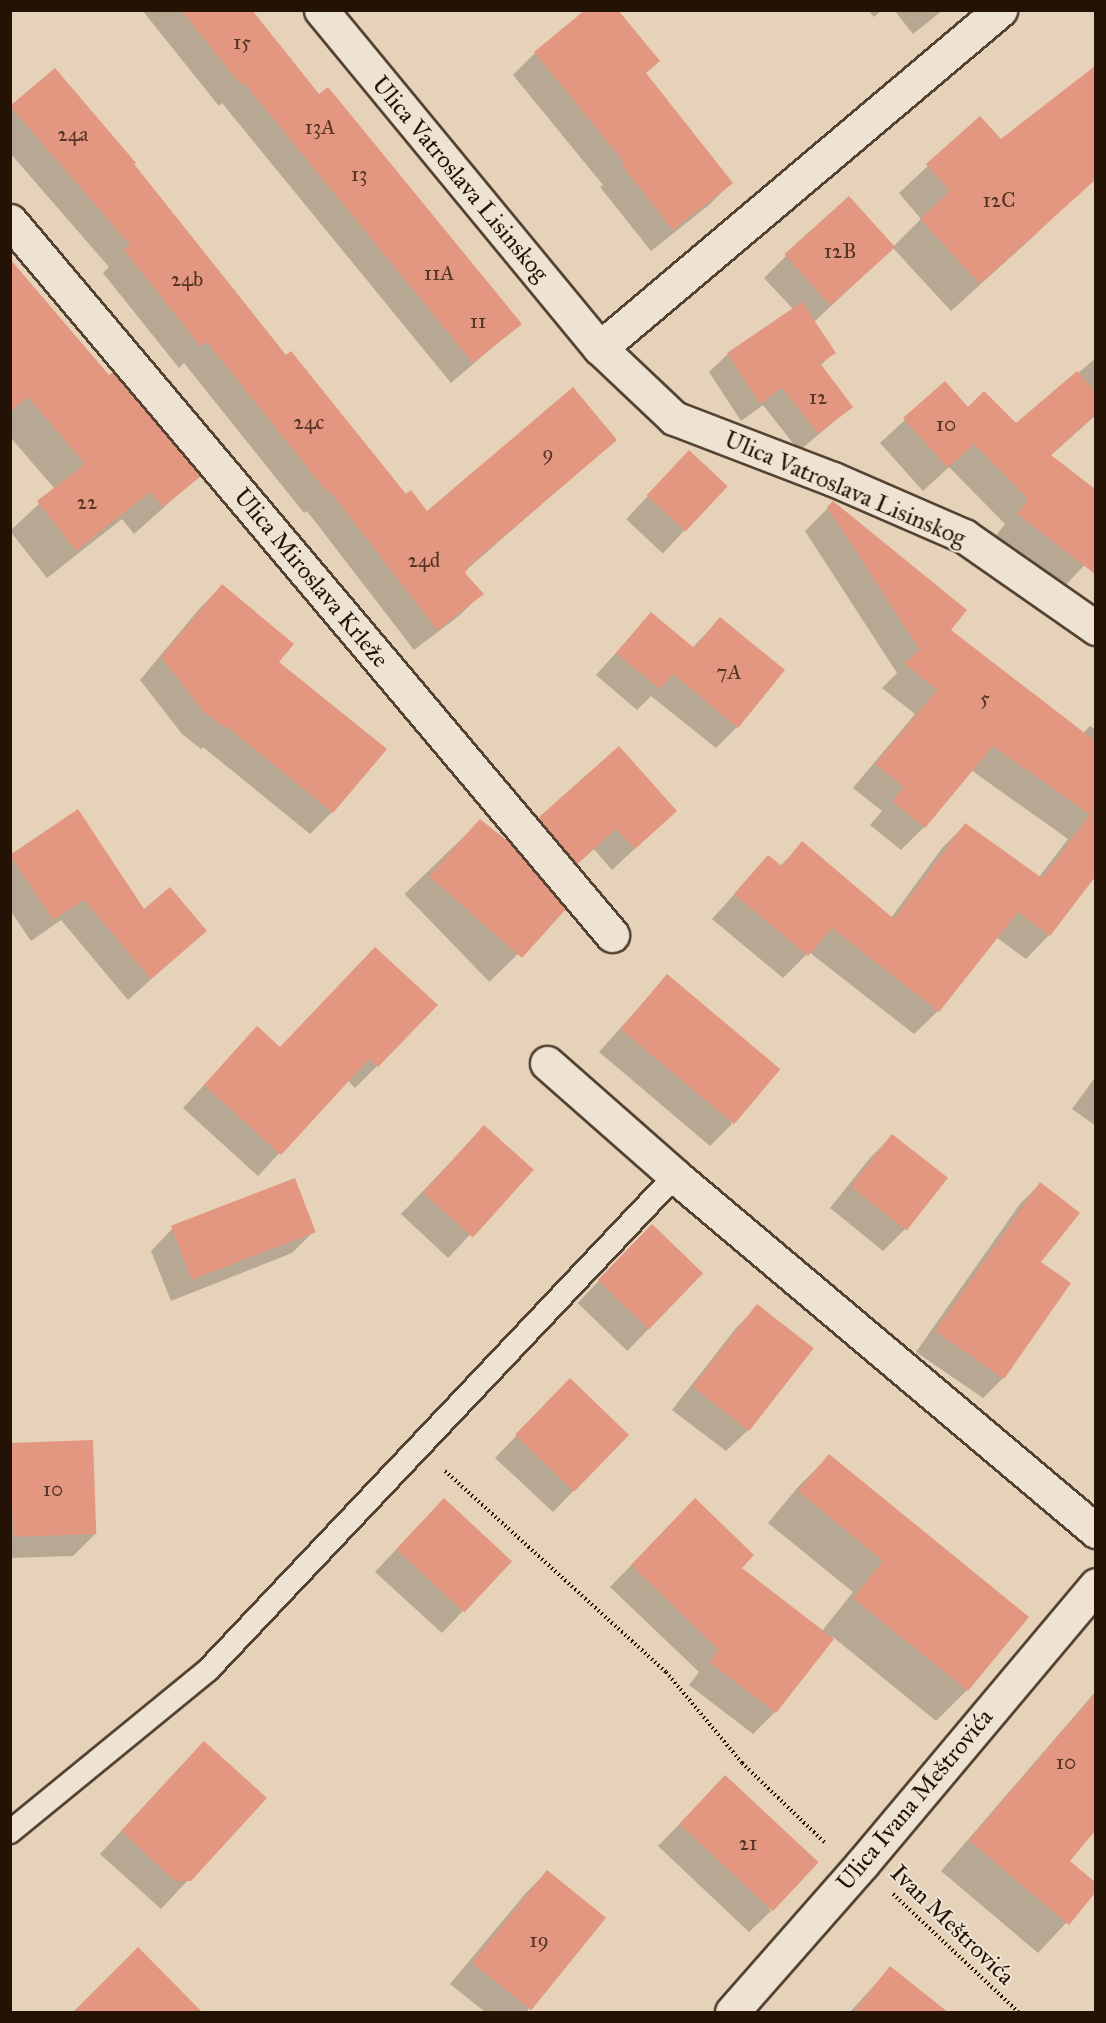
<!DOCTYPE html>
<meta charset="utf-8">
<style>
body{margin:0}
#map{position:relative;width:1106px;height:2023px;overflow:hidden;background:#e5d2b9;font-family:"IM FELL Great Primer",serif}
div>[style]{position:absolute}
.shadow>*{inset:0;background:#0003;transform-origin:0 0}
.building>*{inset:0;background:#e39780;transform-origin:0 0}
.path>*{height:4px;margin-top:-2px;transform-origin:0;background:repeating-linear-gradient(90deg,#241305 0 1.5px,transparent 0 4.5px)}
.roads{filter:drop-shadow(2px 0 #544332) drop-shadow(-2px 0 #544332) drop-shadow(0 2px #544332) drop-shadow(0 -2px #544332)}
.service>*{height:22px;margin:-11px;padding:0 11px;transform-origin:11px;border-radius:11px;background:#eee2d2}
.minor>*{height:33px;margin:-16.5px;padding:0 16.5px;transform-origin:16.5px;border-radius:16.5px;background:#eee2d2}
span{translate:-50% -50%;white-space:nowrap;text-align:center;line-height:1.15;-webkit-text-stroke:4.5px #eee2d2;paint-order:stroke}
.number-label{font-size:21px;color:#543424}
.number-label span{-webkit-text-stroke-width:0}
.street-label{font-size:24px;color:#241305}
.frame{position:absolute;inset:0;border:12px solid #241305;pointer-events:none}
</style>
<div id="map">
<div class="shadow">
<i style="clip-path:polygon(142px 10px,251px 10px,319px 96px,520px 324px,451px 383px,222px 103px,219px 106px)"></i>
<i style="clip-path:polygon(868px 10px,882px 10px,874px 17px)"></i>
<i style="clip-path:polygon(894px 10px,943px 10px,913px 34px)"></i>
<i style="clip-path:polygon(535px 53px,658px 61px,645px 74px,731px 183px,709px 205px,651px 251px,600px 187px,603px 185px,513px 75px)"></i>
<i style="clip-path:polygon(1096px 68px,1096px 175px,1059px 204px,1062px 208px,1034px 236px,951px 311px,893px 248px,814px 322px,834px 352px,820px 366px,851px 407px,799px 451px,763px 405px,741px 421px,709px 372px,728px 354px,794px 310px,764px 278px,786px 256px,849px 198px,893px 247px,921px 219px,899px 193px,979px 118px,1001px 141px)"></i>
<i style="clip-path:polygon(11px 107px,132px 164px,286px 357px,405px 496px,427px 513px,615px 440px,464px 572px,481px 594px,460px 615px,414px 650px,307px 511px,304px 513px,184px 363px,179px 368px,103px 273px,109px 267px,10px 153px)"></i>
<i style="clip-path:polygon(10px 262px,109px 377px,199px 476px,134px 534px,122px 519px,47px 578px,10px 531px,55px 489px,10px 437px)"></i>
<i style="clip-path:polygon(1096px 358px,1096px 415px,1050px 456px,1096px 491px,1096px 553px,1061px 590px,994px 538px,1005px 524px,949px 467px,923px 491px,880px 443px,945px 383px,968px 409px,1016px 425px)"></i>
<i style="left:689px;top:452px;width:50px;height:92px;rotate:43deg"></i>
<i style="clip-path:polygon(833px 503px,949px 630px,1083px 733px,1090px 726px,1096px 730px,1096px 875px,1049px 935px,1026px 959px,996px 937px,938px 1011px,914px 1034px,809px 952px,783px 978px,712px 919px,768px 857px,780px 866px,803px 843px,891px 918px,942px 848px,965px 825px,1039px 877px,1068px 839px,971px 770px,924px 827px,901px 850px,870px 825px,882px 811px,853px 788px,915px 714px,882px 688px,897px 673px,805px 531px)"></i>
<i style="clip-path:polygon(222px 586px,277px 662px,332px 812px,310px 834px,203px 747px,201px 749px,182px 734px,140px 680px,200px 608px)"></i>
<i style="clip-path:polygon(651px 614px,692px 648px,720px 619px,737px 727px,716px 748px,651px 696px,637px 710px,596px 675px)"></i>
<i style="clip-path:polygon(619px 748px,675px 811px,612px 870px,594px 849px,554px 885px,517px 841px)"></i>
<i style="left:480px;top:821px;width:122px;height:105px;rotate:46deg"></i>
<i style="clip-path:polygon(10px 856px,144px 911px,205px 931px,128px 1000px,61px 920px,31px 941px,10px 910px)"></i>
<i style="clip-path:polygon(354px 971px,377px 1066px,355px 1088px,347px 1080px,258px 1176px,183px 1108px,236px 1050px,280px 1049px)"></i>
<i style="clip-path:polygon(667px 976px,732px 1124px,710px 1146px,599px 1052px)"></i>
<i style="clip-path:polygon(1096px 1076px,1096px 1126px,1072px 1109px)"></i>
<i style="clip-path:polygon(892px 1136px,905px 1229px,883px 1251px,830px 1208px,870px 1158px)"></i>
<i style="clip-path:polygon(463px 1149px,531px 1170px,448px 1258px,401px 1214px)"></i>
<i style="clip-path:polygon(1040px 1184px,1039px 1262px,1003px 1378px,983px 1398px,916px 1352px,1020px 1204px)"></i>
<i style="left:652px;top:1226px;width:69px;height:107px;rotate:44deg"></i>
<i style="clip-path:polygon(172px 1229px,314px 1231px,292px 1253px,171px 1301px,151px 1251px)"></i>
<i style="clip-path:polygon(758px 1306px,748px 1430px,726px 1451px,672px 1410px,736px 1328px)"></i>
<i style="clip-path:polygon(549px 1402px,627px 1435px,553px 1512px,495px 1458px)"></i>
<i style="clip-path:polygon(10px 1445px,95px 1534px,73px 1556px,10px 1558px)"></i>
<i style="clip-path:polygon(829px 1456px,967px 1690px,936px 1721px,833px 1637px,775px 1712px,753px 1734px,689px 1685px,699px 1672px,610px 1587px,673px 1522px,822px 1631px,853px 1592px,768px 1523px,798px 1487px)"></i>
<i style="clip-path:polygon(422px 1522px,510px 1561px,442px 1633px,375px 1572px)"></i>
<i style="clip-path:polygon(1096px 1691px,1096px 1829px,1068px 1861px,1096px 1884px,1096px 1891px,1038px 1953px,941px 1871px)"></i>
<i style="clip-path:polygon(182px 1765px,265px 1798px,161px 1909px,100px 1854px)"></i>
<i style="clip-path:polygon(704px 1799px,771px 1911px,749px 1932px,658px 1846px)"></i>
<i style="clip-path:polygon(547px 1872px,604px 1918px,526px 2012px,485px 2012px,450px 1984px,525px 1894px)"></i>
<i style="clip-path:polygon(890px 1968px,946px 2012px,850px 2012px)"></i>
</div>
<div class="building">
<i style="clip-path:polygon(181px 10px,252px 10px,319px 94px,328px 87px,522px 324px,473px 363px,244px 83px,241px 85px)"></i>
<i style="clip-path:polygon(585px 10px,618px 10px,660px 61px,646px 73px,733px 183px,673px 230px,621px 164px,624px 162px,534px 52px)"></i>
<i style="clip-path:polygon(1095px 66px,1095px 180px,980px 284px,920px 219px,950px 191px,926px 164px,980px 116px,1001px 139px)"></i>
<i style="clip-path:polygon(55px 68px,136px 163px,134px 164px,286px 355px,291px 351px,406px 494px,411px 490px,427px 511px,573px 387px,617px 440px,469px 566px,465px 573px,484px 594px,437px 630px,329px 490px,327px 492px,207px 342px,201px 347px,124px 250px,130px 245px,10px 106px)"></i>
<i style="left:849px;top:196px;width:69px;height:87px;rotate:48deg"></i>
<i style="clip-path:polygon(10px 259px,109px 375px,113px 372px,201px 476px,163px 507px,150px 492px,76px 551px,37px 501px,85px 464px,28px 397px,10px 412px)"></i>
<i style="clip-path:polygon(802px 302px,836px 353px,820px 363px,853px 407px,818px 434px,782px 388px,760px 404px,727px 353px)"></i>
<i style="clip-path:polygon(1077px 371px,1095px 392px,1095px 415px,1051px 455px,1095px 489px,1095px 574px,1017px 514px,1028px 499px,974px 444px,948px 468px,903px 418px,945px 381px,968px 407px,984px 391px,1016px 423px)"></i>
<i style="left:689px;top:450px;width:53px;height:62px;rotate:43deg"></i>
<i style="clip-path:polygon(833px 501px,967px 610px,951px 630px,1095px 741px,1095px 877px,1050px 936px,1018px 912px,939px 1012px,832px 928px,808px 956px,734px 894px,768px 855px,782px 866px,802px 841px,894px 919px,965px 823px,1042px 878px,1090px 815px,993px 746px,925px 828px,892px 801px,904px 787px,875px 764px,937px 690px,904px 663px,920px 650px,827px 507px)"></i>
<i style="clip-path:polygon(222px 584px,294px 644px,279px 662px,387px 749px,333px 813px,226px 726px,224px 728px,204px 712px,161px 657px)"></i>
<i style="clip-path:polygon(651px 612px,694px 648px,720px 617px,785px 670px,738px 728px,673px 674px,660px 689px,616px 653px)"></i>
<i style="clip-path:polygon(619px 746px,677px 811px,635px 849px,616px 829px,577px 864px,538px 818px)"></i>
<i style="clip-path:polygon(78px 809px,144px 909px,170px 887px,207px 931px,151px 979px,84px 900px,53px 920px,10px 855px)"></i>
<i style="clip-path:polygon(480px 819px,510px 843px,566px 909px,522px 958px,429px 876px)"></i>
<i style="clip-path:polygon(375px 947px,438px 1005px,378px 1067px,369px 1059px,281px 1155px,204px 1085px,257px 1026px,280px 1047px)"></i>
<i style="left:667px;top:974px;width:148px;height:72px;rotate:40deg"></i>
<i style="left:484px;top:1125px;width:67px;height:91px;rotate:42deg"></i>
<i style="left:892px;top:1134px;width:71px;height:67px;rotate:38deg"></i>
<i style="left:295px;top:1178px;width:58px;height:133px;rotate:69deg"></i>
<i style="clip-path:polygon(1040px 1182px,1080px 1213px,1041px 1262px,1071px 1283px,1004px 1379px,935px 1331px)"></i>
<i style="left:652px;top:1224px;width:71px;height:78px;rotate:44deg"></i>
<i style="left:757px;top:1304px;width:72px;height:105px;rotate:38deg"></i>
<i style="left:570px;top:1378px;width:82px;height:79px;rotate:44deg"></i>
<i style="left:93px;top:1440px;width:94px;height:83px;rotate:88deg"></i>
<i style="clip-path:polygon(829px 1454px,1029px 1617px,968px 1691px,853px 1598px,883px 1561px,798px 1491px)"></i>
<i style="left:444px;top:1498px;width:93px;height:70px;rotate:43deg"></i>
<i style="clip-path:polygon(695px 1498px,754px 1555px,742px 1568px,834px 1639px,776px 1713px,709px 1662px,719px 1650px,631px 1565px)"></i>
<i style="clip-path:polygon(1095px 1693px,1095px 1831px,1070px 1861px,1095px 1882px,1095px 1893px,1069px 1925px,969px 1840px)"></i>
<i style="clip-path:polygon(204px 1741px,267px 1798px,191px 1881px,175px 1881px,121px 1831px)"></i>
<i style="left:725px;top:1775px;width:128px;height:67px;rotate:43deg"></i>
<i style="left:547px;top:1870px;width:76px;height:119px;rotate:39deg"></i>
<i style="clip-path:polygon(138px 1947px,203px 2013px,72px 2013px)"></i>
<i style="clip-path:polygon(890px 1966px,949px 2013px,853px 2013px)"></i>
</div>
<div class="path">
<i style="left:445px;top:1471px;width:299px;rotate:42.3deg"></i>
<i style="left:666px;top:1672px;width:119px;rotate:50.1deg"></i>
<i style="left:742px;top:1763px;width:115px;rotate:43.9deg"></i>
<i style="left:893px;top:1894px;width:172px;rotate:43.3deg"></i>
</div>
<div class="roads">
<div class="service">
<i style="left:10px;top:1832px;width:256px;rotate:-39.3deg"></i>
<i style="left:208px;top:1670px;width:680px;rotate:-46.61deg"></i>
</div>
<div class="minor">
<i style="left:321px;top:10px;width:438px;rotate:50.5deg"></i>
<i style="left:600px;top:348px;width:102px;rotate:43.4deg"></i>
<i style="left:674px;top:418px;width:170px;rotate:21deg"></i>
<i style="left:833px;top:479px;width:143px;rotate:23.5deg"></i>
<i style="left:964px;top:536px;width:161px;rotate:34.9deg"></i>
<i style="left:10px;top:221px;width:934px;rotate:49.86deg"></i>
<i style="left:600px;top:348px;width:524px;rotate:-40.2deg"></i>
<i style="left:547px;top:1063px;width:171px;rotate:41.4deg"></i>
<i style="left:675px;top:1176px;width:551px;rotate:40.14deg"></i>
<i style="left:732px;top:2012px;width:197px;rotate:-48.7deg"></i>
<i style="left:862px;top:1864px;width:364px;rotate:-50deg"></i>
</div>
</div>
<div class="number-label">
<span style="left:242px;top:42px">15</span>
<span style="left:320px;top:127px">13A</span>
<span style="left:73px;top:134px">24a</span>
<span style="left:359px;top:174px">13</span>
<span style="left:999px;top:200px">12C</span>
<span style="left:840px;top:251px">12B</span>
<span style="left:439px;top:273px">11A</span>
<span style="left:187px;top:279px">24b</span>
<span style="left:478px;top:321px">11</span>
<span style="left:818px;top:397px">12</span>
<span style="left:309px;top:422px">24c</span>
<span style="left:946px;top:424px">10</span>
<span style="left:548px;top:453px">9</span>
<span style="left:87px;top:502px">22</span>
<span style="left:424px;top:560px">24d</span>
<span style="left:729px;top:672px">7A</span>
<span style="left:985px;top:698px">5</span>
<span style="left:53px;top:1489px">10</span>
<span style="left:1066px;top:1762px">10</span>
<span style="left:748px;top:1843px">21</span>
<span style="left:539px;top:1940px">19</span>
</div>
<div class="street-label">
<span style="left:460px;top:179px;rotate:50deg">Ulica Vatroslava Lisinskog</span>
<span style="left:845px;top:489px;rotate:23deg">Ulica Vatroslava Lisinskog</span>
<span style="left:311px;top:578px;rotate:50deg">Ulica Miroslava Krleže</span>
<span style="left:915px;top:1800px;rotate:-50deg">Ulica Ivana Meštrovića</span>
<span style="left:952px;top:1925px;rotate:44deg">Ivan Meštrovića</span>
</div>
<div class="frame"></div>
</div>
